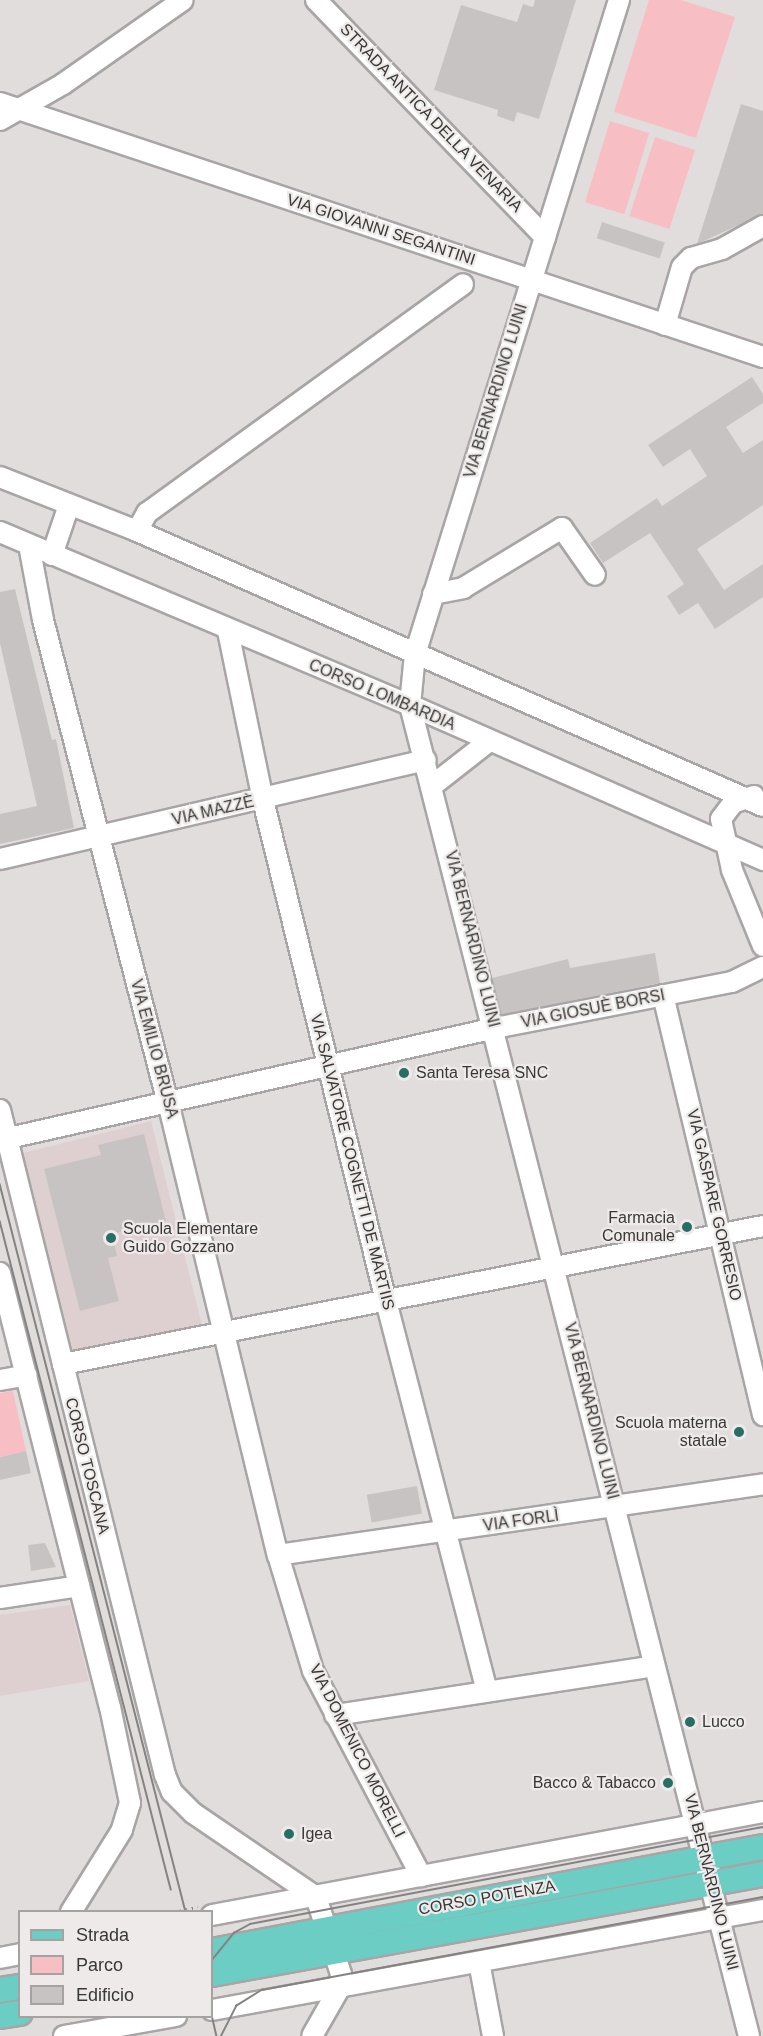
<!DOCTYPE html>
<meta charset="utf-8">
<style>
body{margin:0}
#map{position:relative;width:763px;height:2036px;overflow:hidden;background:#e2dddd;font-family:Helvetica,sans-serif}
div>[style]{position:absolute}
.built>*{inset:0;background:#ded0d0;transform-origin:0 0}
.green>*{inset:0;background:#f7bec3;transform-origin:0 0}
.building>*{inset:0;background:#c8c3c3;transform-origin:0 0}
.path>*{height:3px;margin-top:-1.5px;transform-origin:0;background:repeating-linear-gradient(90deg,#8e8a8a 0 1.5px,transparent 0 6px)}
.roads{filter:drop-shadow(2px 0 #a9a4a5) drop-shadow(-2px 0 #a9a4a5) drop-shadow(0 2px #a9a4a5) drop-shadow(0 -2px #a9a4a5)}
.minor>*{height:20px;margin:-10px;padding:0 10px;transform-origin:10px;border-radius:10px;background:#fff}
.major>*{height:24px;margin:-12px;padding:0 12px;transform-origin:12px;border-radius:12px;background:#6ccdc4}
.tram>*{height:1.5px;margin:-0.75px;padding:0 0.75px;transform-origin:0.75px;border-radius:0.75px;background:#858282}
.dots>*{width:16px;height:16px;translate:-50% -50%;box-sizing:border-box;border:3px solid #efeaea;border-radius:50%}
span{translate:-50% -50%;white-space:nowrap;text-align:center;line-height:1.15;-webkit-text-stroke:4.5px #efeaea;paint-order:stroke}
.street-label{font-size:16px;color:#393737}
.poi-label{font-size:16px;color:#393737}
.left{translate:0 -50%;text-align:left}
.right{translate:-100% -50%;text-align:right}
.legend{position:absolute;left:18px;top:1910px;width:195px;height:108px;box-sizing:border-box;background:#efeaea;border:2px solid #a6a2a2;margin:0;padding:8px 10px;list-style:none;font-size:18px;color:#393737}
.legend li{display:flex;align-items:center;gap:12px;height:30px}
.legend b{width:30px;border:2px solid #a6a2a2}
</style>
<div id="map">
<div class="built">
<i style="left:151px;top:1121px;width:212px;height:135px;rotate:76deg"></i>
<i style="clip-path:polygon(70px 1605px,89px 1681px,0 1696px,0 1615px)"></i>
</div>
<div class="green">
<i style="clip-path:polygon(649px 0,681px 0,735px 17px,696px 138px,614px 112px)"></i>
<i style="left:610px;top:121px;width:41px;height:85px;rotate:17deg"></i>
<i style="left:655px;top:137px;width:42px;height:83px;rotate:18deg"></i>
<i style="clip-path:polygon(13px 1391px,26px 1451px,0 1457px,0 1393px)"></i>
</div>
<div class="building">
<i style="clip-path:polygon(535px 0,576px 0,539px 119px,517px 112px,514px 122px,497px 116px,498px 110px,434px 90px,461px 5px,517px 22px,523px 4px,533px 7px)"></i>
<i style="clip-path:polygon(741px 104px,763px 111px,763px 214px,697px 244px)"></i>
<i style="left:602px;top:222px;width:66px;height:17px;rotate:18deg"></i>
<i style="clip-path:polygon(752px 377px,763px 394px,763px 403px,726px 427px,743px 453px,763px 440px,763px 505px,697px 549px,724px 590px,763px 564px,763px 597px,715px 629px,698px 603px,679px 615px,667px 596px,684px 584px,650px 533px,603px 563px,590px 543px,657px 498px,662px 506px,707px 476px,690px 449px,663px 467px,648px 445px)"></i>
<i style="clip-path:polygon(15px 589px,52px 740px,56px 739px,74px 828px,0 844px,0 814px,37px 806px,0 643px,0 592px)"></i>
<i style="clip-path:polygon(655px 953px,660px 983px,501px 1015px,492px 978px,568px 959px,570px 968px)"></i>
<i style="clip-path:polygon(144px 1134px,166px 1221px,112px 1234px,117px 1256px,108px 1258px,119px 1301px,80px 1311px,44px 1169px,101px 1155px,98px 1145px)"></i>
<i style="clip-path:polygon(26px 1451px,31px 1473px,0 1480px,0 1457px)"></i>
<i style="left:417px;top:1486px;width:28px;height:51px;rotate:80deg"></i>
<i style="clip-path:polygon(45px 1543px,56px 1567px,31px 1571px,28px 1545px)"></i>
</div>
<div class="path">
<i style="left:174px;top:1912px;width:24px;rotate:-12deg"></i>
</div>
<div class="roads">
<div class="minor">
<i style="left:316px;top:0;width:330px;rotate:46deg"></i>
<i style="left:619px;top:0;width:685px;rotate:107.32deg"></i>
<i style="left:415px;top:654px;width:51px;rotate:95.6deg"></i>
<i style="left:410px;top:705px;width:1373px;rotate:75.71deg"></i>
<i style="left:0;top:103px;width:804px;rotate:18.41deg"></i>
<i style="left:0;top:120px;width:73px;rotate:-29.7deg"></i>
<i style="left:63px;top:84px;width:146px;rotate:-35deg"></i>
<i style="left:665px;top:325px;width:60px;rotate:-73.7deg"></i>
<i style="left:682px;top:267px;width:13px;rotate:-45deg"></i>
<i style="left:691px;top:258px;width:32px;rotate:-16deg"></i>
<i style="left:722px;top:249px;width:47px;rotate:-29.3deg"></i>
<i style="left:0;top:477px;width:147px;rotate:21.5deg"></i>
<i style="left:137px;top:531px;width:684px;rotate:23.72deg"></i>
<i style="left:137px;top:531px;width:21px;rotate:-61deg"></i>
<i style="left:147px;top:513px;width:390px;rotate:-35.9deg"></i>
<i style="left:0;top:532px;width:445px;rotate:22.9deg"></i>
<i style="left:410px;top:705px;width:386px;rotate:23.7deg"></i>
<i style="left:29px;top:545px;width:76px;rotate:79.4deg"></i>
<i style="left:43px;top:620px;width:498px;rotate:75.5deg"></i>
<i style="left:168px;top:1102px;width:466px;rotate:76.4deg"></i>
<i style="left:278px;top:1555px;width:121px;rotate:73.2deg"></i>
<i style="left:313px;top:1671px;width:232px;rotate:62.2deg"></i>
<i style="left:52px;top:555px;width:53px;rotate:-71.2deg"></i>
<i style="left:433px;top:594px;width:31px;rotate:-11deg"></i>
<i style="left:463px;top:588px;width:116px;rotate:-31.2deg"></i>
<i style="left:562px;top:528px;width:57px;rotate:54.9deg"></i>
<i style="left:228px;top:631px;width:173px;rotate:78.3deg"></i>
<i style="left:263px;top:800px;width:516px;rotate:76.21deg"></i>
<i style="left:386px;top:1301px;width:403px;rotate:75.5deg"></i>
<i style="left:433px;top:785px;width:70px;rotate:-38deg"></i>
<i style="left:754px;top:796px;width:22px;rotate:162deg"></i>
<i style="left:733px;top:803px;width:20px;rotate:127deg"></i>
<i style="left:721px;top:819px;width:52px;rotate:77.8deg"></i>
<i style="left:732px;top:870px;width:82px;rotate:67.8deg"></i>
<i style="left:0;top:859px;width:437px;rotate:-13.1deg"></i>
<i style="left:663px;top:995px;width:432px;rotate:76.6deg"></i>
<i style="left:0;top:1110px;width:685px;rotate:76.07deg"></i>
<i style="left:165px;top:1775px;width:18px;rotate:68deg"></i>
<i style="left:172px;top:1792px;width:30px;rotate:45deg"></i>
<i style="left:193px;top:1813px;width:149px;rotate:34.3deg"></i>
<i style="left:316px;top:1897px;width:81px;rotate:72deg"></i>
<i style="left:341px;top:1974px;width:13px;rotate:94deg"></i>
<i style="left:340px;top:1987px;width:56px;rotate:119.7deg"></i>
<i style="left:0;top:1140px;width:508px;rotate:-12.75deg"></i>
<i style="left:495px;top:1028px;width:241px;rotate:-11deg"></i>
<i style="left:732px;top:982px;width:34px;rotate:-26deg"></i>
<i style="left:0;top:1273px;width:448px;rotate:75.8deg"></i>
<i style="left:110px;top:1707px;width:98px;rotate:78.2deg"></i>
<i style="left:130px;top:1803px;width:28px;rotate:107deg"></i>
<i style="left:122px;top:1830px;width:97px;rotate:121.9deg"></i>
<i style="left:63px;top:1364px;width:713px;rotate:-11.15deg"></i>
<i style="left:0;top:1380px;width:27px;rotate:-10deg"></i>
<i style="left:278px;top:1555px;width:490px;rotate:-8.3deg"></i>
<i style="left:0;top:1598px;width:80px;rotate:-8.6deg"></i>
<i style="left:335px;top:1715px;width:323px;rotate:-8.7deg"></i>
<i style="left:212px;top:1915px;width:561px;rotate:-10.59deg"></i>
<i style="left:0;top:1958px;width:20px;rotate:-11deg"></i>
<i style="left:479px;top:1962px;width:75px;rotate:79.3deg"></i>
<i style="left:212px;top:2010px;width:560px;rotate:-10.29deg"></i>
<i style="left:64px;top:2036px;width:114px;rotate:-10.1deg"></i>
</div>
<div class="major">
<i style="left:212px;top:1951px;width:561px;rotate:-10.69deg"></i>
<i style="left:212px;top:1974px;width:560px;rotate:-10.29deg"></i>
<i style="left:0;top:1990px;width:20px;rotate:-9deg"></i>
<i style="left:0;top:2016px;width:20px;rotate:-9deg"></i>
</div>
</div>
<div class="tram">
<i style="left:0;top:1184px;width:751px;rotate:75.67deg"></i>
<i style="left:0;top:1221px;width:690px;rotate:75.64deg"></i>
<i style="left:212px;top:1960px;width:35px;rotate:-51deg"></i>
<i style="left:234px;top:1933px;width:18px;rotate:-29deg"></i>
<i style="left:250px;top:1924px;width:522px;rotate:-10.71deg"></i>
<i style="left:212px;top:2015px;width:22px;rotate:77deg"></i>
<i style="left:221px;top:2036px;width:34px;rotate:-63deg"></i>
<i style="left:236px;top:2006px;width:31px;rotate:-32deg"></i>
<i style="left:262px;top:1990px;width:510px;rotate:-10.52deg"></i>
</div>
<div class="dots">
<i style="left:404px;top:1073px;background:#276e65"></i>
<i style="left:687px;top:1227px;background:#276e65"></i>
<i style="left:111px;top:1238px;background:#276e65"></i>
<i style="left:739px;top:1432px;background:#276e65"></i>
<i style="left:690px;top:1722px;background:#276e65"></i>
<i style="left:668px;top:1783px;background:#276e65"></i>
<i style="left:289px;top:1834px;background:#276e65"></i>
</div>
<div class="street-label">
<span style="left:431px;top:118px;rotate:46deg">STRADA ANTICA DELLA VENARIA</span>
<span style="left:381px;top:230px;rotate:18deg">VIA GIOVANNI SEGANTINI</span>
<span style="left:496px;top:391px;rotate:-73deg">VIA BERNARDINO LUINI</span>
<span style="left:382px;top:695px;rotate:23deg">CORSO LOMBARDIA</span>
<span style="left:213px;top:811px;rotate:-13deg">VIA MAZZÈ</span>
<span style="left:472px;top:939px;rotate:76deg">VIA BERNARDINO LUINI</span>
<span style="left:593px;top:1009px;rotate:-11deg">VIA GIOSUÈ BORSI</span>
<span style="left:154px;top:1049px;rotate:75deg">VIA EMILIO BRUSA</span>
<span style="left:352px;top:1162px;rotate:76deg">VIA SALVATORE COGNETTI DE MARTIIS</span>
<span style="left:714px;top:1205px;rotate:77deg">VIA GASPARE GORRESIO</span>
<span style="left:591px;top:1411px;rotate:76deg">VIA BERNARDINO LUINI</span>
<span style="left:87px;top:1466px;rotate:76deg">CORSO TOSCANA</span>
<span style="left:521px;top:1521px;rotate:-8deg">VIA FORLÌ</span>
<span style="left:357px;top:1751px;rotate:63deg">VIA DOMENICO MORELLI</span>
<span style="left:711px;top:1882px;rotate:76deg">VIA BERNARDINO LUINI</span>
<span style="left:487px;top:1898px;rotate:-10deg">CORSO POTENZA</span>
</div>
<div class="poi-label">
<span class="left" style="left:416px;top:1073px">Santa Teresa SNC</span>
<span class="right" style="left:675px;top:1227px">Farmacia<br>Comunale</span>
<span class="left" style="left:123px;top:1238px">Scuola Elementare<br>Guido Gozzano</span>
<span class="right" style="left:727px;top:1432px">Scuola materna<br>statale</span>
<span class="left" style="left:702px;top:1722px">Lucco</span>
<span class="right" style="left:656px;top:1783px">Bacco &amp; Tabacco</span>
<span class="left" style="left:301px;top:1834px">Igea</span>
</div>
<ul class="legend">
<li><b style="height:8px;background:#6ccdc4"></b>Strada</li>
<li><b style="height:16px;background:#f7bec3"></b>Parco</li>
<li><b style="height:16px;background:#c8c3c3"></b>Edificio</li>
</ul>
</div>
